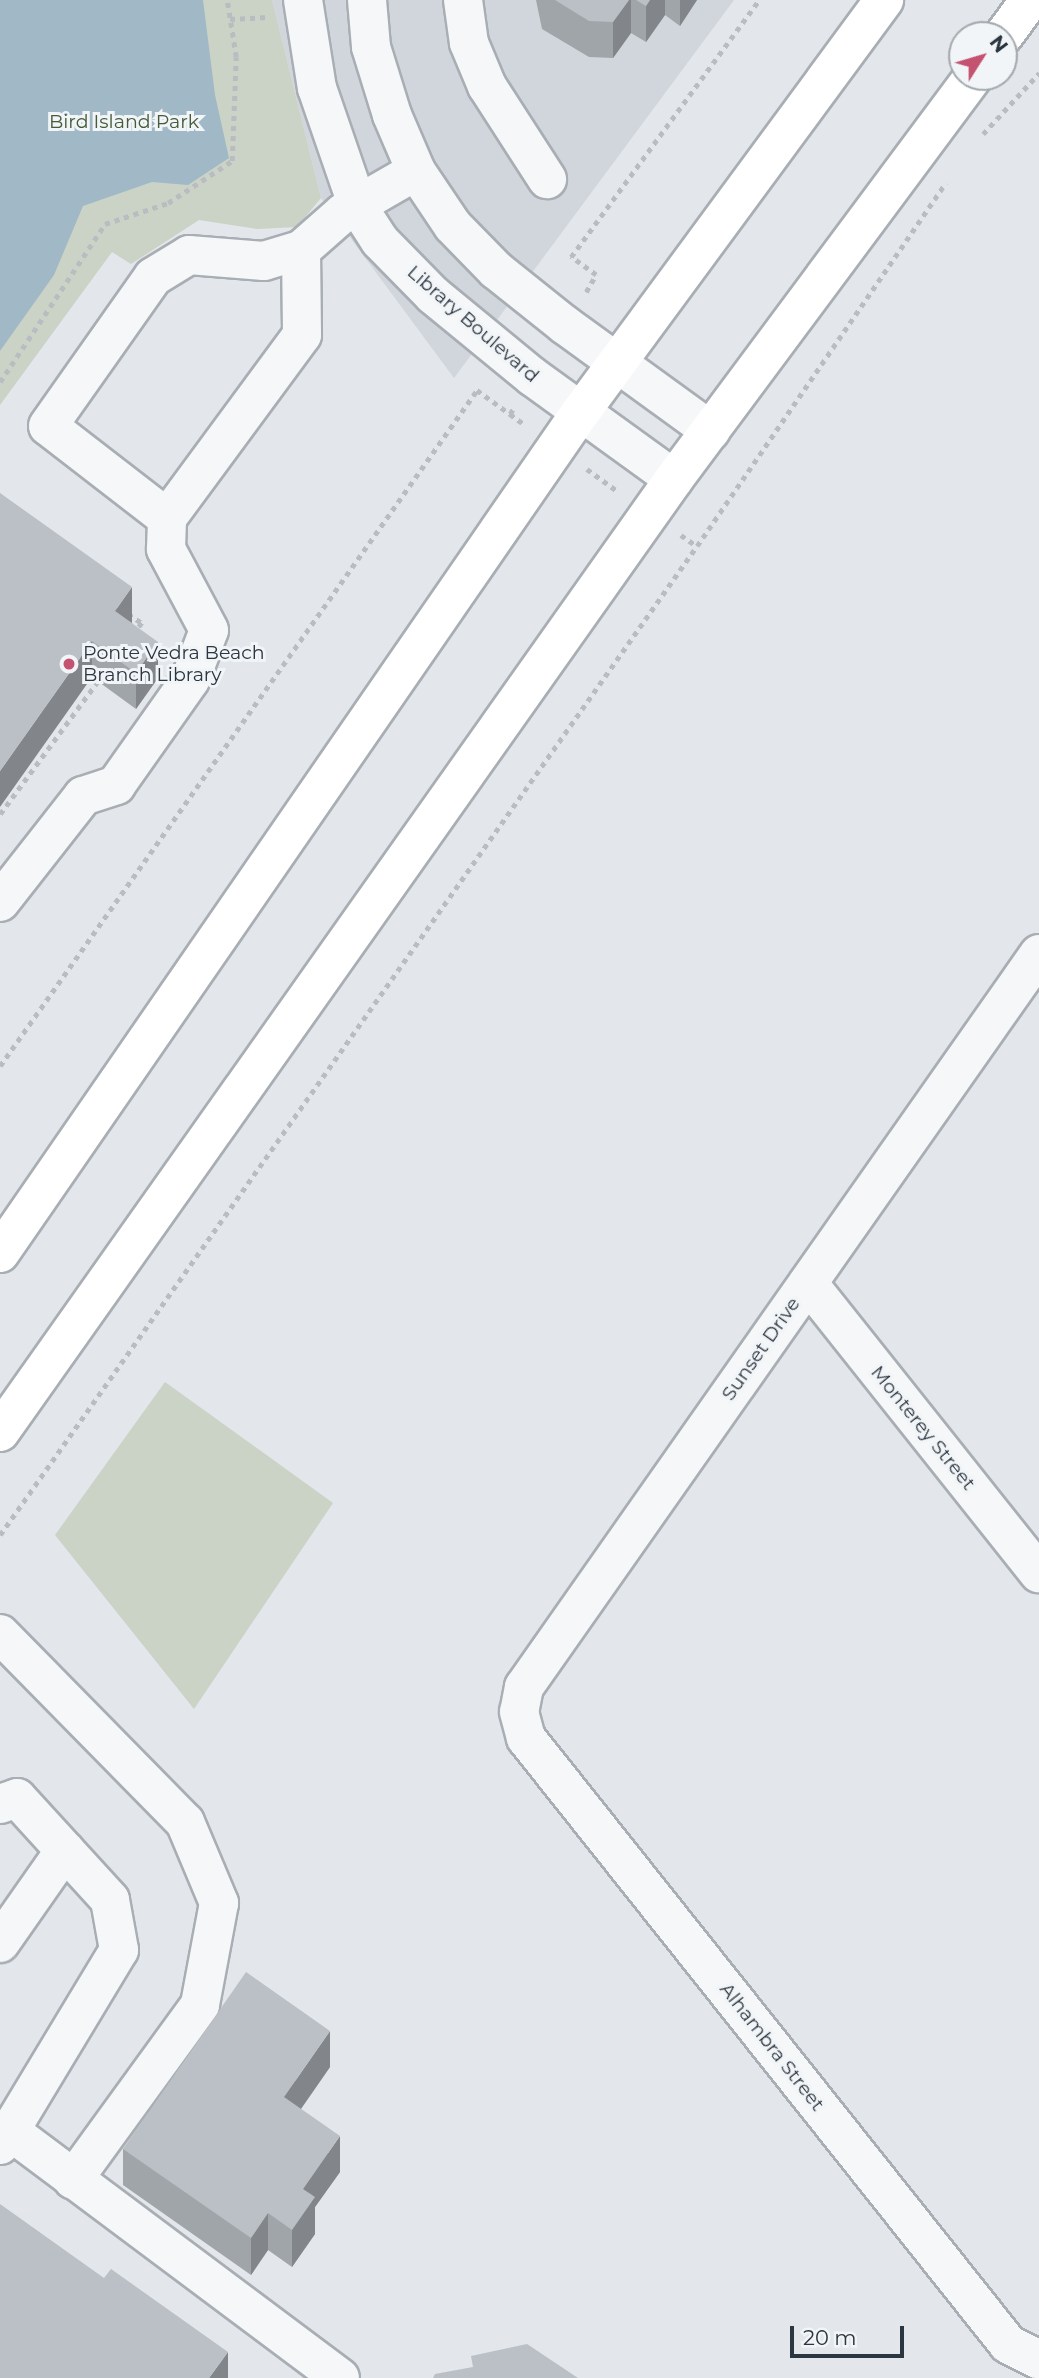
<!DOCTYPE html>
<style>
body{margin:0}
#map{position:relative;width:1039px;height:2378px;overflow:hidden;background:#e3e6ea;font-family:Montserrat,sans-serif}
div>[style]{position:absolute}
.built>*{inset:0;background:#d1d6dc}
.green>*{inset:0;background:#cad3c5}
.water>*{inset:0;background:#a1b8c7}
.path>*{height:4.5px;margin-top:-2.25px;transform-origin:0;background:repeating-linear-gradient(90deg,#b9bdc1 0 5px,transparent 0 10px)}
.roads{filter:drop-shadow(2px 0 #a8aeb4) drop-shadow(-2px 0 #a8aeb4) drop-shadow(0 2px #a8aeb4) drop-shadow(0 -2px #a8aeb4)}
.minor>*{height:38px;margin:-19px;padding:0 19px;transform-origin:19px;border-radius:19px;background:#f5f7f8}
.major>*{height:38px;margin:-19px;padding:0 19px;transform-origin:19px;border-radius:19px;background:#fff}
.wall>*{inset:0;background:#a0a5aa}
.shaded-wall>*{inset:0;background:#82868b}
.building>*{inset:0;background:#bac0c6}
.dots>*{width:19px;height:19px;translate:-50% -50%;box-sizing:border-box;border:4px solid #f2f5f7;border-radius:50%}
span{translate:-50% -50%;white-space:nowrap;text-align:center;line-height:1.15;-webkit-text-stroke:6px #f2f5f7;paint-order:stroke}
.park-label{font-size:19px;color:#455b3a}
.street-label{font-size:19px;color:#2c3641}
.poi-label{font-size:19px;color:#2c3641}
.left{translate:0 -50%;text-align:left}
.north{position:absolute;left:948px;top:21px;width:70px;height:70px;box-sizing:border-box;background:#f2f5f7;border:2px solid #a3a9ae;border-radius:50%;rotate:53deg;font-size:19px;font-weight:700;line-height:28px;text-align:center;color:#2c3641}
.north::after{content:'';display:block;margin:auto;width:24px;height:32px;background:#c45271;clip-path:polygon(50% 0,100% 100%,50% 72%,0 100%)}
.scale{position:absolute;left:790px;top:2326px;width:114px;height:32px;box-sizing:border-box;border:4px solid #2c3641;border-top:0;padding-left:9px;font-size:21px;line-height:24px;white-space:nowrap;color:#2c3641;-webkit-text-stroke:5px #f2f5f7;paint-order:stroke}
</style>
<div id="map">
<div class="built">
<i style="clip-path:polygon(272px 0,734px 0,454px 378px,321px 198px)"></i>
</div>
<div class="green">
<i style="clip-path:polygon(0 0,272px 0,321px 198px,297px 227px,257px 229px,199px 220px,131px 264px,112px 252px,0 405px)"></i>
<i style="clip-path:polygon(165px 1382px,333px 1503px,194px 1709px,55px 1535px)"></i>
</div>
<div class="water">
<i style="clip-path:polygon(0 0,203px 0,215px 95px,229px 158px,188px 185px,152px 182px,83px 206px,54px 275px,0 351px)"></i>
</div>
<div class="path">
<i style="left:230px;top:19px;width:38px;rotate:-3deg"></i>
<i style="left:983px;top:134px;width:83px;rotate:-47.4deg"></i>
<i style="left:586px;top:292px;width:20px;rotate:-60deg"></i>
<i style="left:596px;top:275px;width:31px;rotate:-144deg"></i>
<i style="left:571px;top:257px;width:318px;rotate:-53.8deg"></i>
<i style="left:0;top:382px;width:190px;rotate:-56.4deg"></i>
<i style="left:105px;top:224px;width:66px;rotate:-18.4deg"></i>
<i style="left:168px;top:203px;width:77px;rotate:-33.3deg"></i>
<i style="left:232px;top:161px;width:104px;rotate:-87.8deg"></i>
<i style="left:236px;top:57px;width:58px;rotate:-99deg"></i>
<i style="left:510px;top:414px;width:19px;rotate:36deg"></i>
<i style="left:587px;top:469px;width:39px;rotate:36deg"></i>
<i style="left:681px;top:535px;width:19px;rotate:35deg"></i>
<i style="left:697px;top:546px;width:440px;rotate:-55.6deg"></i>
<i style="left:128px;top:614px;width:17px;rotate:33deg"></i>
<i style="left:142px;top:623px;width:10px;rotate:127deg"></i>
<i style="left:0;top:814px;width:165px;rotate:-53.6deg"></i>
<i style="left:0;top:1066px;width:827px;rotate:-54.79deg"></i>
<i style="left:477px;top:390px;width:41px;rotate:36deg"></i>
<i style="left:510px;top:414px;width:6px;rotate:-59deg"></i>
<i style="left:0;top:1535px;width:1210px;rotate:-54.83deg"></i>
</div>
<div class="roads">
<div class="minor">
<i style="left:303px;top:0;width:89px;rotate:81deg"></i>
<i style="left:317px;top:88px;width:126px;rotate:71deg"></i>
<i style="left:358px;top:207px;width:40px;rotate:57.1deg"></i>
<i style="left:380px;top:241px;width:76px;rotate:45.5deg"></i>
<i style="left:433px;top:295px;width:129px;rotate:39.4deg"></i>
<i style="left:533px;top:377px;width:174px;rotate:35.9deg"></i>
<i style="left:367px;top:0;width:47px;rotate:85.1deg"></i>
<i style="left:371px;top:47px;width:71px;rotate:72.8deg"></i>
<i style="left:392px;top:115px;width:61px;rotate:66.8deg"></i>
<i style="left:416px;top:171px;width:66px;rotate:56.1deg"></i>
<i style="left:453px;top:226px;width:62px;rotate:45.7deg"></i>
<i style="left:496px;top:270px;width:88px;rotate:38.6deg"></i>
<i style="left:565px;top:325px;width:180px;rotate:36deg"></i>
<i style="left:463px;top:0;width:43px;rotate:82.1deg"></i>
<i style="left:469px;top:43px;width:47px;rotate:67.3deg"></i>
<i style="left:487px;top:86px;width:111px;rotate:57.2deg"></i>
<i style="left:301px;top:250px;width:85px;rotate:89.3deg"></i>
<i style="left:302px;top:335px;width:227px;rotate:126.4deg"></i>
<i style="left:167px;top:518px;width:150px;rotate:-142.3deg"></i>
<i style="left:48px;top:426px;width:182px;rotate:-54.8deg"></i>
<i style="left:153px;top:277px;width:42px;rotate:-31.4deg"></i>
<i style="left:189px;top:255px;width:75px;rotate:4.6deg"></i>
<i style="left:264px;top:261px;width:39px;rotate:-17deg"></i>
<i style="left:301px;top:250px;width:56px;rotate:-41.4deg"></i>
<i style="left:343px;top:213px;width:84px;rotate:-29.9deg"></i>
<i style="left:0;top:902px;width:135px;rotate:-51.9deg"></i>
<i style="left:83px;top:796px;width:35px;rotate:-18deg"></i>
<i style="left:116px;top:785px;width:128px;rotate:-54.8deg"></i>
<i style="left:190px;top:680px;width:53px;rotate:-69.2deg"></i>
<i style="left:209px;top:630px;width:92px;rotate:-118deg"></i>
<i style="left:166px;top:549px;width:31px;rotate:-88deg"></i>
<i style="left:1039px;top:954px;width:896px;rotate:125.09deg"></i>
<i style="left:524px;top:1687px;width:25px;rotate:101deg"></i>
<i style="left:519px;top:1712px;width:27px;rotate:75deg"></i>
<i style="left:526px;top:1738px;width:774px;rotate:51.5deg"></i>
<i style="left:1008px;top:2344px;width:35px;rotate:27deg"></i>
<i style="left:808px;top:1283px;width:371px;rotate:51.5deg"></i>
<i style="left:0;top:1634px;width:264px;rotate:45.5deg"></i>
<i style="left:185px;top:1822px;width:88px;rotate:67.2deg"></i>
<i style="left:219px;top:1903px;width:104px;rotate:100.6deg"></i>
<i style="left:200px;top:2005px;width:216px;rotate:126deg"></i>
<i style="left:0;top:1804px;width:18px;rotate:-19deg"></i>
<i style="left:17px;top:1798px;width:138px;rotate:47.6deg"></i>
<i style="left:110px;top:1900px;width:51px;rotate:79.8deg"></i>
<i style="left:119px;top:1950px;width:211px;rotate:121.1deg"></i>
<i style="left:0;top:1943px;width:113px;rotate:-55deg"></i>
<i style="left:0;top:2145px;width:17px;rotate:-54deg"></i>
<i style="left:10px;top:2131px;width:412px;rotate:36.8deg"></i>
</div>
<div class="major">
<i style="left:1004px;top:35px;width:44px;rotate:-53.4deg"></i>
<i style="left:0;top:1253px;width:1021px;rotate:-55.38deg"></i>
<i style="left:580px;top:413px;width:513px;rotate:-53.64deg"></i>
<i style="left:0;top:1432px;width:1167px;rotate:-54.73deg"></i>
<i style="left:674px;top:479px;width:501px;rotate:-53.36deg"></i>
</div>
</div>
<div class="wall">
<i style="clip-path:polygon(536px 0,697px 0,680px 26px,665px 15px,646px 42px,631px 33px,613px 58px,589px 57px,542px 29px)"></i>
<i style="clip-path:polygon(0 493px,132px 623px,158px 678px,136px 709px,92px 677px)"></i>
<i style="clip-path:polygon(330px 2067px,301px 2109px,340px 2172px,315px 2207px,315px 2234px,292px 2267px,268px 2250px,251px 2275px,123px 2185px,123px 2149px)"></i>
</div>
<div class="shaded-wall">
<i style="clip-path:polygon(629px 0,631px 0,631px 33px,613px 58px,613px 22px)"></i>
<i style="clip-path:polygon(650px 0,665px 0,665px 15px,646px 42px,646px 6px)"></i>
<i style="clip-path:polygon(680px 0,697px 0,680px 26px)"></i>
<i style="clip-path:polygon(132px 587px,132px 623px,115px 611px)"></i>
<i style="clip-path:polygon(92px 641px,92px 677px,0 807px,0 771px)"></i>
<i style="clip-path:polygon(158px 642px,158px 678px,136px 709px,136px 673px)"></i>
<i style="clip-path:polygon(330px 2031px,330px 2067px,284px 2133px,284px 2097px)"></i>
<i style="clip-path:polygon(340px 2136px,340px 2172px,315px 2207px,315px 2234px,292px 2267px,292px 2230px,303px 2189px)"></i>
<i style="clip-path:polygon(268px 2213px,268px 2250px,251px 2275px,251px 2238px)"></i>
<i style="clip-path:polygon(228px 2352px,228px 2378px,209px 2378px)"></i>
</div>
<div class="building">
<i style="clip-path:polygon(555px 0,629px 0,613px 22px,589px 21px)"></i>
<i style="clip-path:polygon(636px 0,650px 0,646px 6px)"></i>
<i style="clip-path:polygon(0 493px,132px 587px,115px 611px,158px 642px,136px 673px,92px 641px,0 771px)"></i>
<i style="clip-path:polygon(246px 1972px,330px 2031px,284px 2097px,340px 2136px,303px 2189px,315px 2197px,292px 2230px,268px 2213px,251px 2238px,123px 2149px)"></i>
<i style="clip-path:polygon(0 2204px,104px 2278px,111px 2269px,228px 2352px,209px 2378px,0 2378px)"></i>
<i style="clip-path:polygon(527px 2344px,578px 2378px,433px 2378px,435px 2374px,473px 2367px,471px 2356px)"></i>
</div>
<div class="dots">
<i style="left:69px;top:664px;background:#c45271"></i>
</div>
<div class="park-label">
<span style="left:124px;top:122px">Bird Island Park</span>
</div>
<div class="street-label">
<span style="left:473px;top:324px;rotate:41deg">Library Boulevard</span>
<span style="left:761px;top:1349px;rotate:-55deg">Sunset Drive</span>
<span style="left:923px;top:1428px;rotate:51deg">Monterey Street</span>
<span style="left:772px;top:2047px;rotate:52deg">Alhambra Street</span>
</div>
<div class="poi-label">
<span class="left" style="left:83px;top:664px">Ponte Vedra Beach<br>Branch Library</span>
</div>
<div class="north">N</div>
<div class="scale">20 m</div>
</div>
